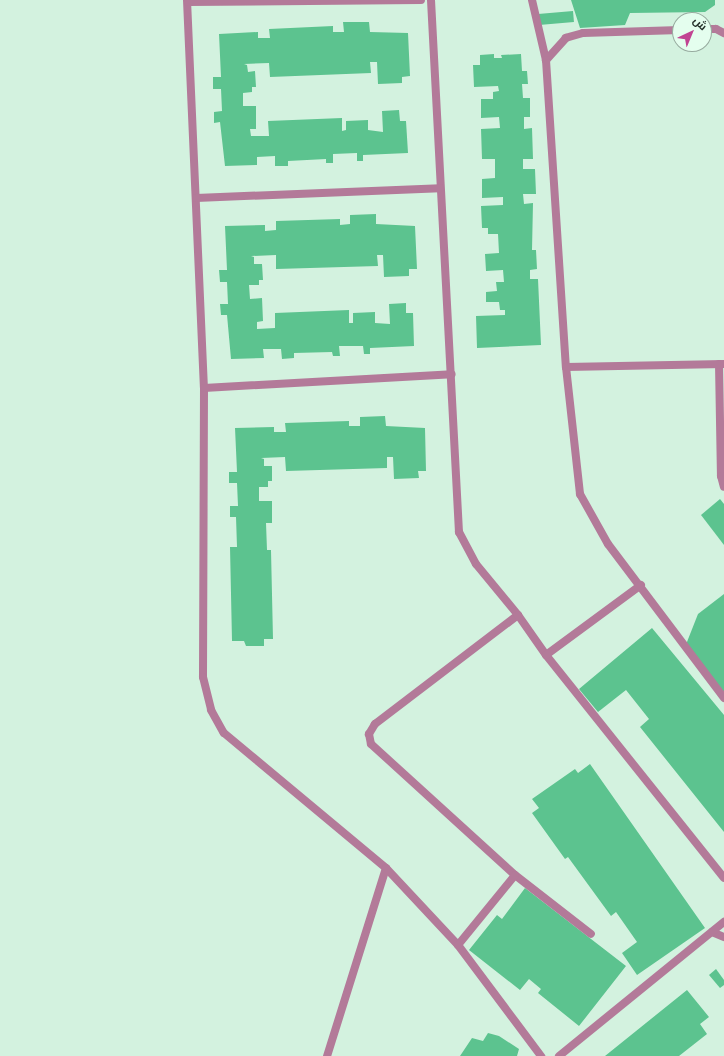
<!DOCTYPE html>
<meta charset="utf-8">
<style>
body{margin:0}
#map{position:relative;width:724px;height:1056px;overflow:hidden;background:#d3f2df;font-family:"Zilla Slab",Cairo,serif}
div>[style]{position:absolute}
.building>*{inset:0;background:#5cc38f;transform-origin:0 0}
.lane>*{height:8px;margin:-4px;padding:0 4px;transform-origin:4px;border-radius:4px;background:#b37a99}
.street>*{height:8px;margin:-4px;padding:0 4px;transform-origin:4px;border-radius:4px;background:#b37a99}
span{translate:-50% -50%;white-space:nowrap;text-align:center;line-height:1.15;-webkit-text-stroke:3px #e4feee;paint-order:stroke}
.north{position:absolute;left:672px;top:12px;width:40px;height:40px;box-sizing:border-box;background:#e4feee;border:1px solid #97ab9f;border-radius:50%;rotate:44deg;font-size:11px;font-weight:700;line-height:16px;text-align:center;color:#232f28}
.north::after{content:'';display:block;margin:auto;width:14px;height:18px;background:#c14492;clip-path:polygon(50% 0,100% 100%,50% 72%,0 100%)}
</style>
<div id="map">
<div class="building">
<i style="clip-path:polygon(571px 0,715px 0,715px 5px,705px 12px,630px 13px,625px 25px,580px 28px)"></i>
<i style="left:573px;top:11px;width:11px;height:35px;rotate:85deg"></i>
<i style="clip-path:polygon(343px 22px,369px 22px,370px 32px,408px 33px,410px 76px,402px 77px,402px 83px,378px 84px,377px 62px,370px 62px,371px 73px,270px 77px,269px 63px,244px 64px,247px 65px,248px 72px,255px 71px,256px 87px,252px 87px,252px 92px,243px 93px,243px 106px,256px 106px,256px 129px,250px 129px,251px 136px,269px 136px,268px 121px,342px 118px,342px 131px,346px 130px,346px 121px,368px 120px,368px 130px,383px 132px,382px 111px,399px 110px,400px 121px,406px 121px,408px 153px,363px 155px,363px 161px,357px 161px,357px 153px,333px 154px,333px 163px,326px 163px,326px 159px,288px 161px,288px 166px,275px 166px,275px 156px,257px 157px,257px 165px,225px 166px,220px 122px,214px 123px,214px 112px,222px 111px,221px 89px,213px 89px,213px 77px,221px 77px,219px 34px,258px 32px,258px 38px,270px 38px,269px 29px,333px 26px,333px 32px,344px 32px)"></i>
<i style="clip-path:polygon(494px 54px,494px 58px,502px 58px,501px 55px,521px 54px,522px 71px,527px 71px,528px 84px,522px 84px,523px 98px,530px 98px,530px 117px,524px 117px,524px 129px,532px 128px,533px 159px,523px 159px,523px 169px,535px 169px,536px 194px,523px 194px,524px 204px,533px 203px,532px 250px,536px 250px,537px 269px,530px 270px,530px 279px,538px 279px,541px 345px,477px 348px,476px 316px,505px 315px,505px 310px,500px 310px,499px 302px,486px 302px,486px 292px,497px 291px,496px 282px,504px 282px,503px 270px,486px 271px,485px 254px,499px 253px,498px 234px,488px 234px,488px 228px,482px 228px,481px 206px,503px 205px,503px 197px,482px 198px,482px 179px,495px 178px,495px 159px,482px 159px,481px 129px,500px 128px,499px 117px,481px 118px,481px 99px,493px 99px,493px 92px,499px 91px,498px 86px,474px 87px,473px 65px,480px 65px,480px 55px)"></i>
<i style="clip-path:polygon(376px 214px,376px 224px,415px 226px,417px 269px,409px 269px,409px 276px,384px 277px,383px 255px,377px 255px,378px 266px,276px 269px,276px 255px,251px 256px,254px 257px,254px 264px,262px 264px,263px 280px,259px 280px,259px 285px,249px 285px,250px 299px,262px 298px,263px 321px,257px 322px,257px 329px,275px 328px,275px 313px,349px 310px,349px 323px,353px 323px,353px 313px,375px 312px,375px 323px,390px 324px,389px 304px,406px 303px,406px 313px,413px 313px,414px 346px,370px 348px,370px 354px,364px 354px,363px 346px,339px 346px,340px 356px,333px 356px,332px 352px,294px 353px,294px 358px,282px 359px,281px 349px,263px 349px,264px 358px,231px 359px,227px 315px,221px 315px,220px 304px,228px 304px,227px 282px,220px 282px,219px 270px,227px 270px,225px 226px,265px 225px,265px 231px,276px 230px,276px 221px,340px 219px,340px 225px,350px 224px,350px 215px)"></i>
<i style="clip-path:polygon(385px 416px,386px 426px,425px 428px,426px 471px,418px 471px,419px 478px,394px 479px,393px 457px,387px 457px,387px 468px,286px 471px,285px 457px,261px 458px,264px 459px,264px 466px,272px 466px,272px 481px,268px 481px,268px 487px,259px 487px,259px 501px,272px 501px,272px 523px,266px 523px,267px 550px,271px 550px,273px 639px,264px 639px,264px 646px,246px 646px,244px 641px,232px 641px,230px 547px,237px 547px,236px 517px,230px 517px,230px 506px,238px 506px,237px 483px,229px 483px,229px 472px,237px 472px,235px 428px,274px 427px,274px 432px,286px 432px,285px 423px,349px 421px,349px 426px,360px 426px,360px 417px)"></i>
<i style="clip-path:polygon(720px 499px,724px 504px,724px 545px,701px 515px)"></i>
<i style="clip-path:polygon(724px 594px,724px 697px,685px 647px,698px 614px)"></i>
<i style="clip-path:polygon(652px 628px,724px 715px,724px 832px,640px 727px,649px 719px,626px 690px,598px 712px,579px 689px)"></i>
<i style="clip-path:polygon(590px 764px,705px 928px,637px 975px,622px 953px,637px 942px,616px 912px,611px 916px,568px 857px,565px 859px,532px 813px,539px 808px,532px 799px,575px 769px,578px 773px)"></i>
<i style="clip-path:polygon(525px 888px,626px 966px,579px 1026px,538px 993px,541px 989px,529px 979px,520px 990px,469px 950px,497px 915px,502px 919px)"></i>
<i style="clip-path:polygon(716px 969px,724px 980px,724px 985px,720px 988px,709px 975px)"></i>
<i style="clip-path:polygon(687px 990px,709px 1017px,700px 1024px,707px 1034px,679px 1056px,605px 1056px)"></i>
<i style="clip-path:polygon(488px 1033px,499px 1036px,519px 1049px,517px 1056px,460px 1056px,472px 1038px,483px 1041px)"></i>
</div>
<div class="lane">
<i style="left:518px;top:615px;width:180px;rotate:142.7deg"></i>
<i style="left:375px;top:724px;width:12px;rotate:121deg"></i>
<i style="left:369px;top:734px;width:10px;rotate:79deg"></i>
<i style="left:371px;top:744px;width:195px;rotate:42.3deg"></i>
<i style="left:515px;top:875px;width:96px;rotate:37.8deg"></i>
<i style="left:458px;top:945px;width:90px;rotate:-50.8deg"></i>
</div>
<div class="street">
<i style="left:187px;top:0;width:388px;rotate:87.5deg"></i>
<i style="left:204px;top:388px;width:289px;rotate:90.2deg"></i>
<i style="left:203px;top:677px;width:34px;rotate:76deg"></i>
<i style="left:211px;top:710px;width:26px;rotate:61deg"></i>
<i style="left:224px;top:733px;width:211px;rotate:39.8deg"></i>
<i style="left:386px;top:868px;width:197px;rotate:107.4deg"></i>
<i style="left:431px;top:0;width:533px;rotate:86.99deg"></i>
<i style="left:459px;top:532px;width:36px;rotate:62deg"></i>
<i style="left:476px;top:564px;width:66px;rotate:50.5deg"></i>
<i style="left:518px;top:615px;width:49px;rotate:55deg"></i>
<i style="left:546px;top:655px;width:285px;rotate:51.4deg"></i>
<i style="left:532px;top:0;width:62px;rotate:76.9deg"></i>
<i style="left:188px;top:2px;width:233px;rotate:-0.5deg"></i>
<i style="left:704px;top:29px;width:12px"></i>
<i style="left:716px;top:29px;width:9px;rotate:27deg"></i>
<i style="left:680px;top:30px;width:97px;rotate:178.2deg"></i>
<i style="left:583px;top:33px;width:18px;rotate:164deg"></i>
<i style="left:566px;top:38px;width:30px;rotate:132deg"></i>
<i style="left:546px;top:60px;width:308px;rotate:86.3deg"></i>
<i style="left:566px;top:367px;width:128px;rotate:83.7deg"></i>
<i style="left:580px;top:494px;width:57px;rotate:60.8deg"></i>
<i style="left:608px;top:544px;width:193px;rotate:53deg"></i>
<i style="left:196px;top:198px;width:244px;rotate:-2.3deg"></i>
<i style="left:719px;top:364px;width:112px;rotate:89deg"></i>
<i style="left:721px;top:476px;width:11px;rotate:75deg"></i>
<i style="left:566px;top:367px;width:158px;rotate:-1.1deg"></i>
<i style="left:204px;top:388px;width:248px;rotate:-3.2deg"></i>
<i style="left:546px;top:655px;width:118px;rotate:-36.4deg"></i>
<i style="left:386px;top:868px;width:105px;rotate:46.9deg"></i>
<i style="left:458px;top:945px;width:139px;rotate:53.2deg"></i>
<i style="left:712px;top:932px;width:13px;rotate:23deg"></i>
<i style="left:559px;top:1056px;width:213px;rotate:-39.1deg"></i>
</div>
<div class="north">ش</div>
</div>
